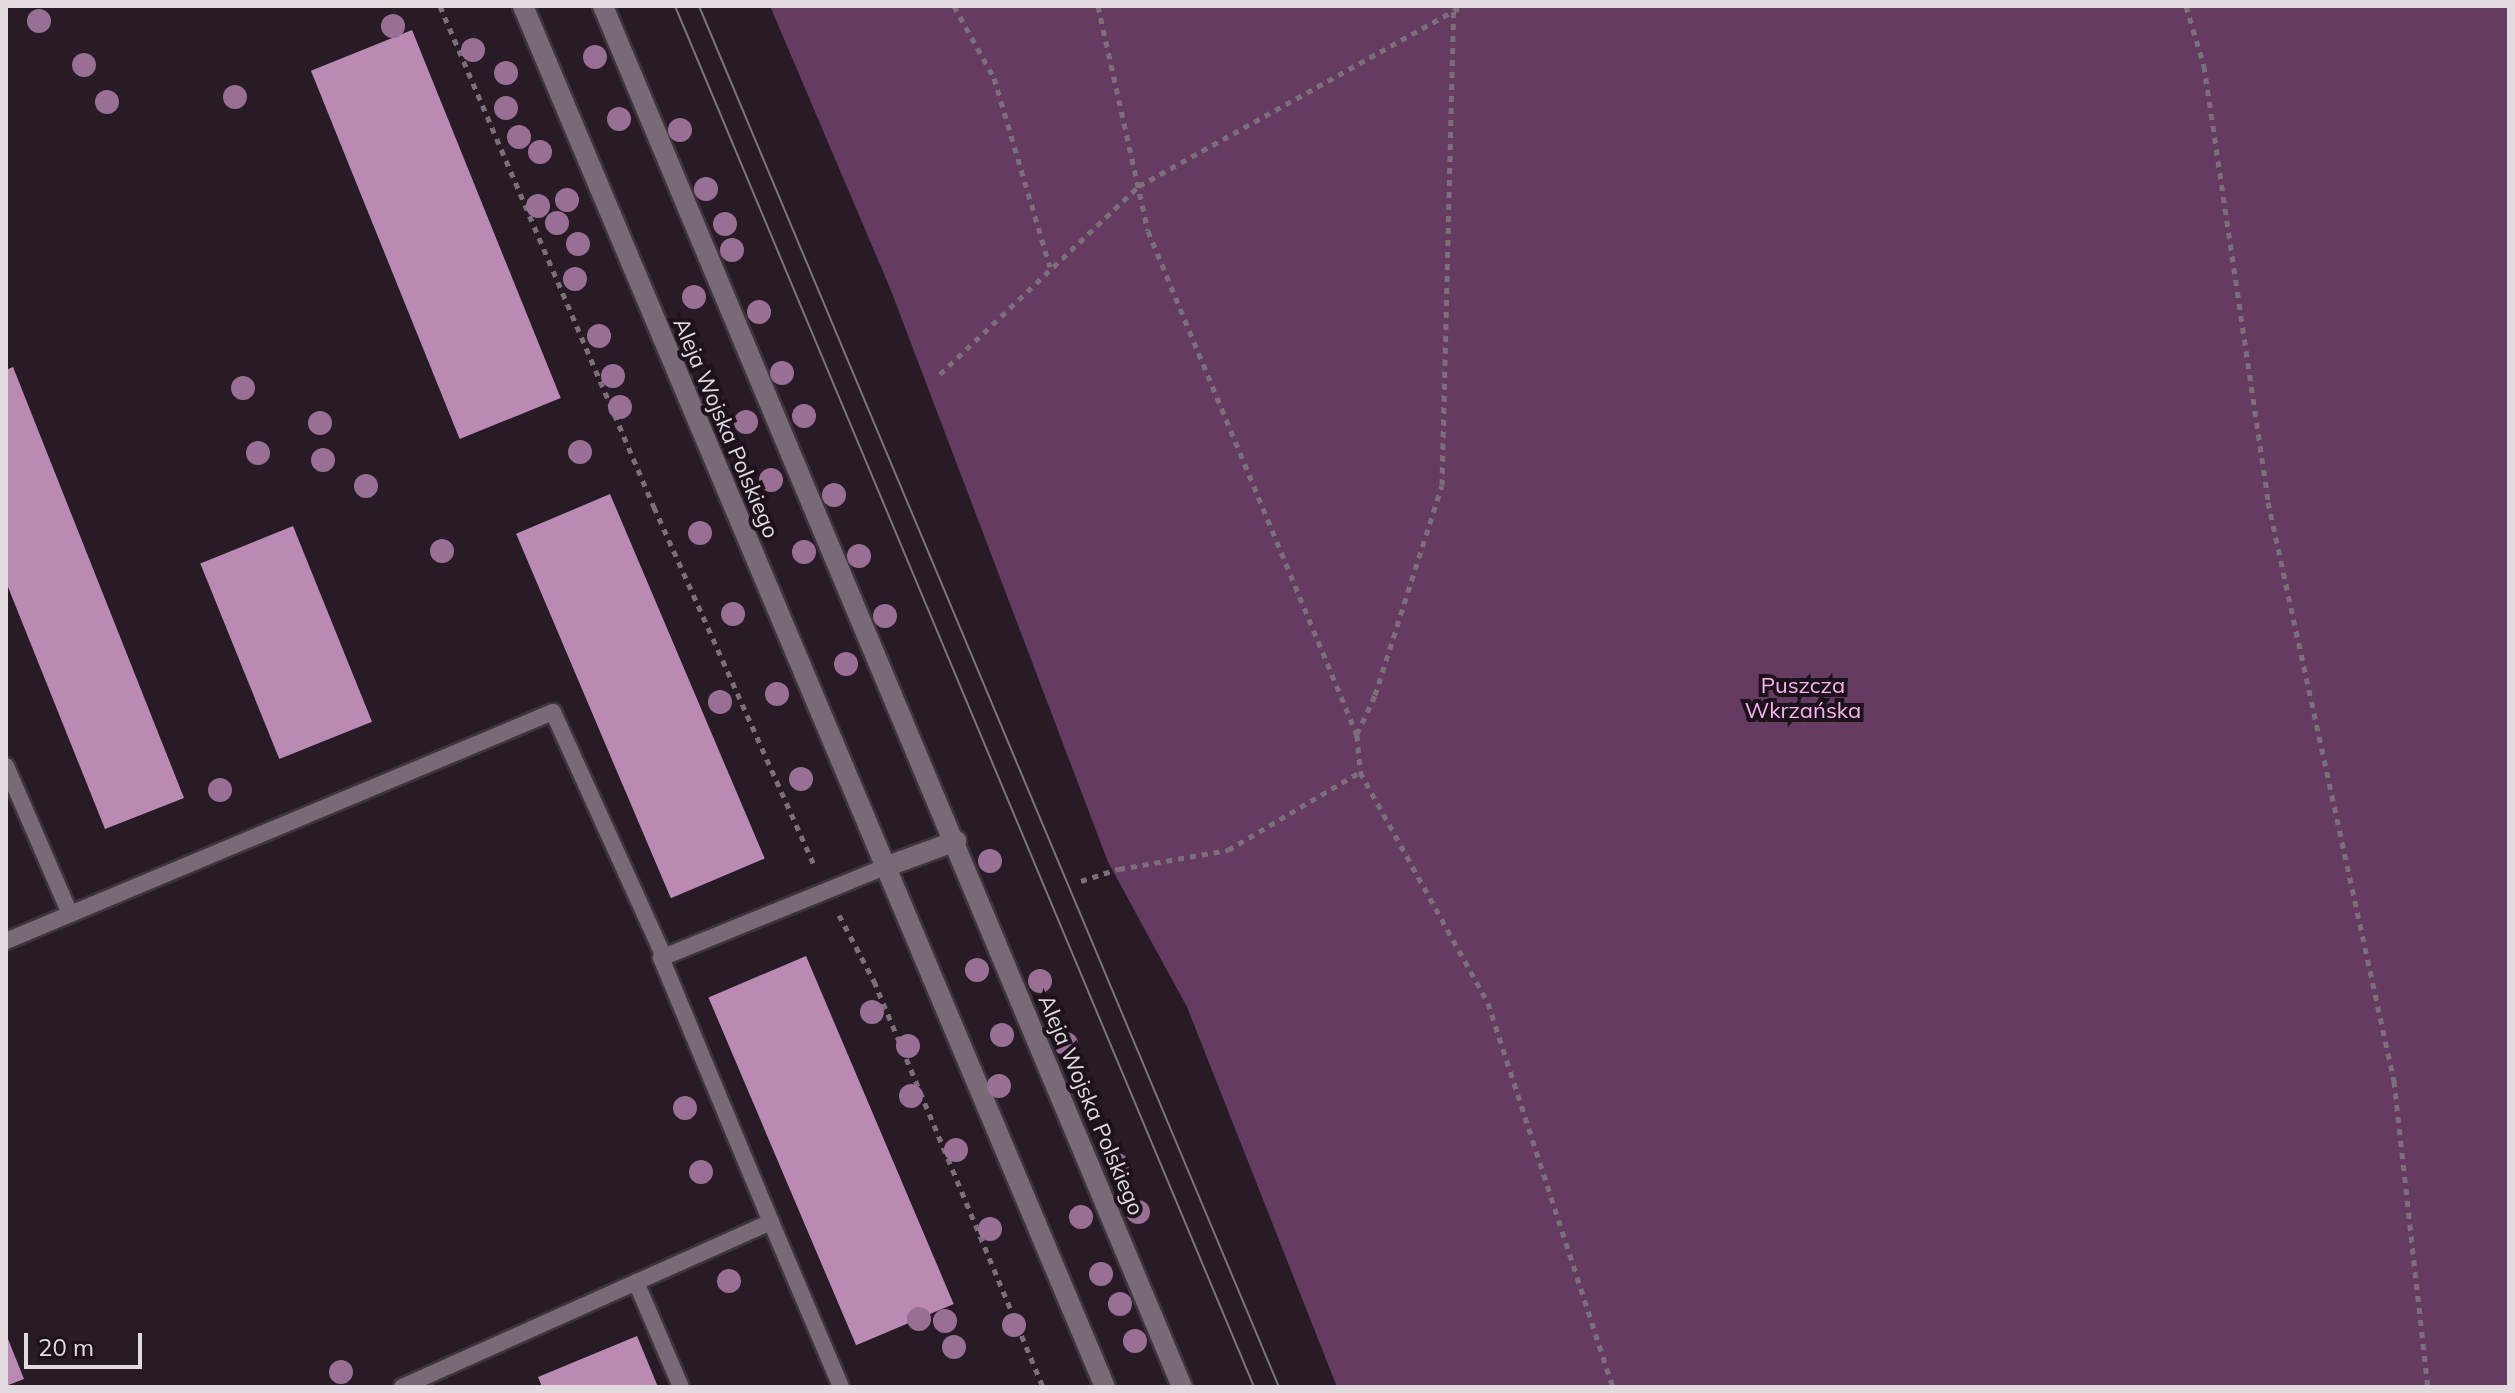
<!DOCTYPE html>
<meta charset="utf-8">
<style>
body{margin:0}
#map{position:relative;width:2515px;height:1393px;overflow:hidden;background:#271b25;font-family:Mulish,sans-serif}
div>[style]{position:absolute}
.forest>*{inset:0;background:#663b61}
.building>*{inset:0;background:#ba8ab4;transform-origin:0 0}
.path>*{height:5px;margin-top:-2.5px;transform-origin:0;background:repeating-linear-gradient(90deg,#7b7079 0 6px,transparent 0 12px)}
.roads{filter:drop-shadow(2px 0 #3e353c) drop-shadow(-2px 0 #3e353c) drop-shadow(0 2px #3e353c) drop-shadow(0 -2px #3e353c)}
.service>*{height:16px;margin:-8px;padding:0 8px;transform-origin:8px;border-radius:8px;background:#786a76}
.minor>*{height:20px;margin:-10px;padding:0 10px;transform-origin:10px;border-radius:10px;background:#786a76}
.secondary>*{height:20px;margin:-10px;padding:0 10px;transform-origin:10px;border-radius:10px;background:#786a76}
.tram>*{height:2px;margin:-1px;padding:0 1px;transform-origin:1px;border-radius:1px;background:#7d737b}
.trees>*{width:24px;height:24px;margin:-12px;border-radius:50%;background:#9a6f95}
span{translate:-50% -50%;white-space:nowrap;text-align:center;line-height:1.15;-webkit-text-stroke:8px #1d121c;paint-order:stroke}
.street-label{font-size:22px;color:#e3dae1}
.park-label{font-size:22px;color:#f9b3f0}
.frame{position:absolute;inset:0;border:8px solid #e3dae1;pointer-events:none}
.scale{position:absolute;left:24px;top:1333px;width:118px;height:36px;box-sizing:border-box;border:4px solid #e3dae1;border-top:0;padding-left:10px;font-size:24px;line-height:28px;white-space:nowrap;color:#e3dae1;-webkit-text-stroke:6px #1d121c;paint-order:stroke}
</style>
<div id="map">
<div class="forest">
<i style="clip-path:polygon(770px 6px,2509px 6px,2509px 1387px,1337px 1387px,1187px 1007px,1108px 862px,890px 288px)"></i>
</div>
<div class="building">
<i style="left:412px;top:30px;width:397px;height:109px;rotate:68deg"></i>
<i style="clip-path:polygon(13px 367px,184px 798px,105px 829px,6px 582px,6px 370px)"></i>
<i style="left:610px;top:494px;width:396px;height:102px;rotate:67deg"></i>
<i style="left:293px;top:526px;width:211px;height:100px;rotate:68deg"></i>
<i style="left:806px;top:956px;width:378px;height:106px;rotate:67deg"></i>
<i style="clip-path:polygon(6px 1334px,24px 1379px,6px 1386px)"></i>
<i style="clip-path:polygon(637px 1336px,658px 1387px,542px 1387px,538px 1377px)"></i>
</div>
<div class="path">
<i style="left:440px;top:6px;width:545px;rotate:66.87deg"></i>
<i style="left:654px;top:507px;width:394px;rotate:65.9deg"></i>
<i style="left:954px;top:6px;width:82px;rotate:60.9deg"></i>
<i style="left:994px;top:78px;width:197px;rotate:73.5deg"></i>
<i style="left:1098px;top:6px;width:230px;rotate:77.5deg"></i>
<i style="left:1148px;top:231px;width:546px;rotate:67.48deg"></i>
<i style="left:1357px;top:735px;width:37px;rotate:85deg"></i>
<i style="left:1360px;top:772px;width:264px;rotate:61deg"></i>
<i style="left:1488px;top:1003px;width:404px;rotate:72deg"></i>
<i style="left:2186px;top:6px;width:63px;rotate:73.3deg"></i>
<i style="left:2204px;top:66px;width:441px;rotate:81.6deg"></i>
<i style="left:2268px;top:502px;width:593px;rotate:77.72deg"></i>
<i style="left:2394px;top:1081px;width:308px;rotate:83.7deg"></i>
<i style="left:940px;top:374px;width:274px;rotate:-43.4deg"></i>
<i style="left:1139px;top:186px;width:370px;rotate:-29.1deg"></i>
<i style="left:1357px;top:734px;width:43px;rotate:-65.2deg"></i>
<i style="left:1375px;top:695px;width:220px;rotate:-72.3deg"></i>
<i style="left:1442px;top:485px;width:479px;rotate:-88.6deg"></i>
<i style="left:1081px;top:881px;width:40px;rotate:-18deg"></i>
<i style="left:1119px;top:869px;width:111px;rotate:-9.9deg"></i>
<i style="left:1228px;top:850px;width:153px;rotate:-30.6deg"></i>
<i style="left:839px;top:915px;width:75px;rotate:62.1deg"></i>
<i style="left:874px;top:981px;width:440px;rotate:67.4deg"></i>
</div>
<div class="roads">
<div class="service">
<i style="left:6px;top:766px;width:161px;rotate:66.6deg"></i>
<i style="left:6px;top:941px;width:593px;rotate:-22.72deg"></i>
<i style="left:553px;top:712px;width:269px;rotate:65.6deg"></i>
<i style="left:771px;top:1222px;width:179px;rotate:67deg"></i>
<i style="left:636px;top:1282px;width:114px;rotate:66.8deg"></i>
<i style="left:402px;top:1387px;width:404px;rotate:-24.1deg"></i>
<i style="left:771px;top:1222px;width:286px;rotate:-112.6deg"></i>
<i style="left:661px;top:958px;width:242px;rotate:-22.1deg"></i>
</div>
<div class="minor">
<i style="left:885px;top:867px;width:76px;rotate:-20.1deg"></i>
</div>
<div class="secondary">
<i style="left:523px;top:6px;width:1499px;rotate:67.15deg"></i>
<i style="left:603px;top:6px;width:1497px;rotate:67.25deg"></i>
</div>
</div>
<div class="tram">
<i style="left:675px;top:6px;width:1497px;rotate:67.25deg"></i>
<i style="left:699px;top:6px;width:1498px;rotate:67.22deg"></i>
</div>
<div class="trees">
<i style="left:39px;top:21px"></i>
<i style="left:393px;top:26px"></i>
<i style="left:473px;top:50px"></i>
<i style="left:595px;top:57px"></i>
<i style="left:84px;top:65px"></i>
<i style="left:506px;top:73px"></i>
<i style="left:235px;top:97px"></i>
<i style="left:107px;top:102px"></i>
<i style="left:506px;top:108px"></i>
<i style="left:619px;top:119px"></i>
<i style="left:680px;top:130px"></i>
<i style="left:519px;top:137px"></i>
<i style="left:540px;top:152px"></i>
<i style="left:706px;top:189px"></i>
<i style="left:567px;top:200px"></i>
<i style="left:538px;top:206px"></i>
<i style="left:557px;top:223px"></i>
<i style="left:725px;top:224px"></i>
<i style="left:578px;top:244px"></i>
<i style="left:732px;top:250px"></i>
<i style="left:575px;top:279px"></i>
<i style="left:694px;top:297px"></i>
<i style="left:759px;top:312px"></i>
<i style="left:599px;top:336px"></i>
<i style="left:782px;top:373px"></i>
<i style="left:613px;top:376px"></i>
<i style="left:243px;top:388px"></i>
<i style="left:620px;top:407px"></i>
<i style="left:804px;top:416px"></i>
<i style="left:746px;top:422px"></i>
<i style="left:320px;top:423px"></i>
<i style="left:580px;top:452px"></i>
<i style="left:258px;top:453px"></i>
<i style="left:323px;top:460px"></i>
<i style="left:771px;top:480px"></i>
<i style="left:366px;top:486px"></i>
<i style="left:834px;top:495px"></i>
<i style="left:700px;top:533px"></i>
<i style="left:442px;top:551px"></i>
<i style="left:804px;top:552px"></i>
<i style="left:859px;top:556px"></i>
<i style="left:733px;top:614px"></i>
<i style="left:885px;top:616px"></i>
<i style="left:846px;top:664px"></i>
<i style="left:777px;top:694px"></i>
<i style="left:720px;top:702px"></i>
<i style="left:801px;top:779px"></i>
<i style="left:220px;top:790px"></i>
<i style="left:990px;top:861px"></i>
<i style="left:977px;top:970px"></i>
<i style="left:1040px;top:981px"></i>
<i style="left:872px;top:1012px"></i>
<i style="left:1002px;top:1035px"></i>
<i style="left:1066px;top:1044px"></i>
<i style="left:908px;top:1046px"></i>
<i style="left:999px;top:1086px"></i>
<i style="left:911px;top:1096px"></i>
<i style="left:685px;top:1108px"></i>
<i style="left:956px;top:1150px"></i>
<i style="left:1117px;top:1165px"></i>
<i style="left:701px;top:1172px"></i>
<i style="left:1138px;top:1212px"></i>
<i style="left:1081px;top:1217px"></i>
<i style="left:990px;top:1229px"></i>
<i style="left:1101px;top:1274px"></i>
<i style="left:729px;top:1281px"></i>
<i style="left:1120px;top:1304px"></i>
<i style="left:919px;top:1319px"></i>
<i style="left:945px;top:1321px"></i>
<i style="left:1014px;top:1325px"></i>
<i style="left:1135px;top:1341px"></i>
<i style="left:954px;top:1347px"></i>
<i style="left:341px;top:1372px"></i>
</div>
<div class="street-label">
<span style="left:726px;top:428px;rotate:67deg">Aleja Wojska Polskiego</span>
<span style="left:1091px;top:1105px;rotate:67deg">Aleja Wojska Polskiego</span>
</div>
<div class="park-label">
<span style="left:1803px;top:698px">Puszcza<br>Wkrzańska</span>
</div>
<div class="frame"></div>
<div class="scale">20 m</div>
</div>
